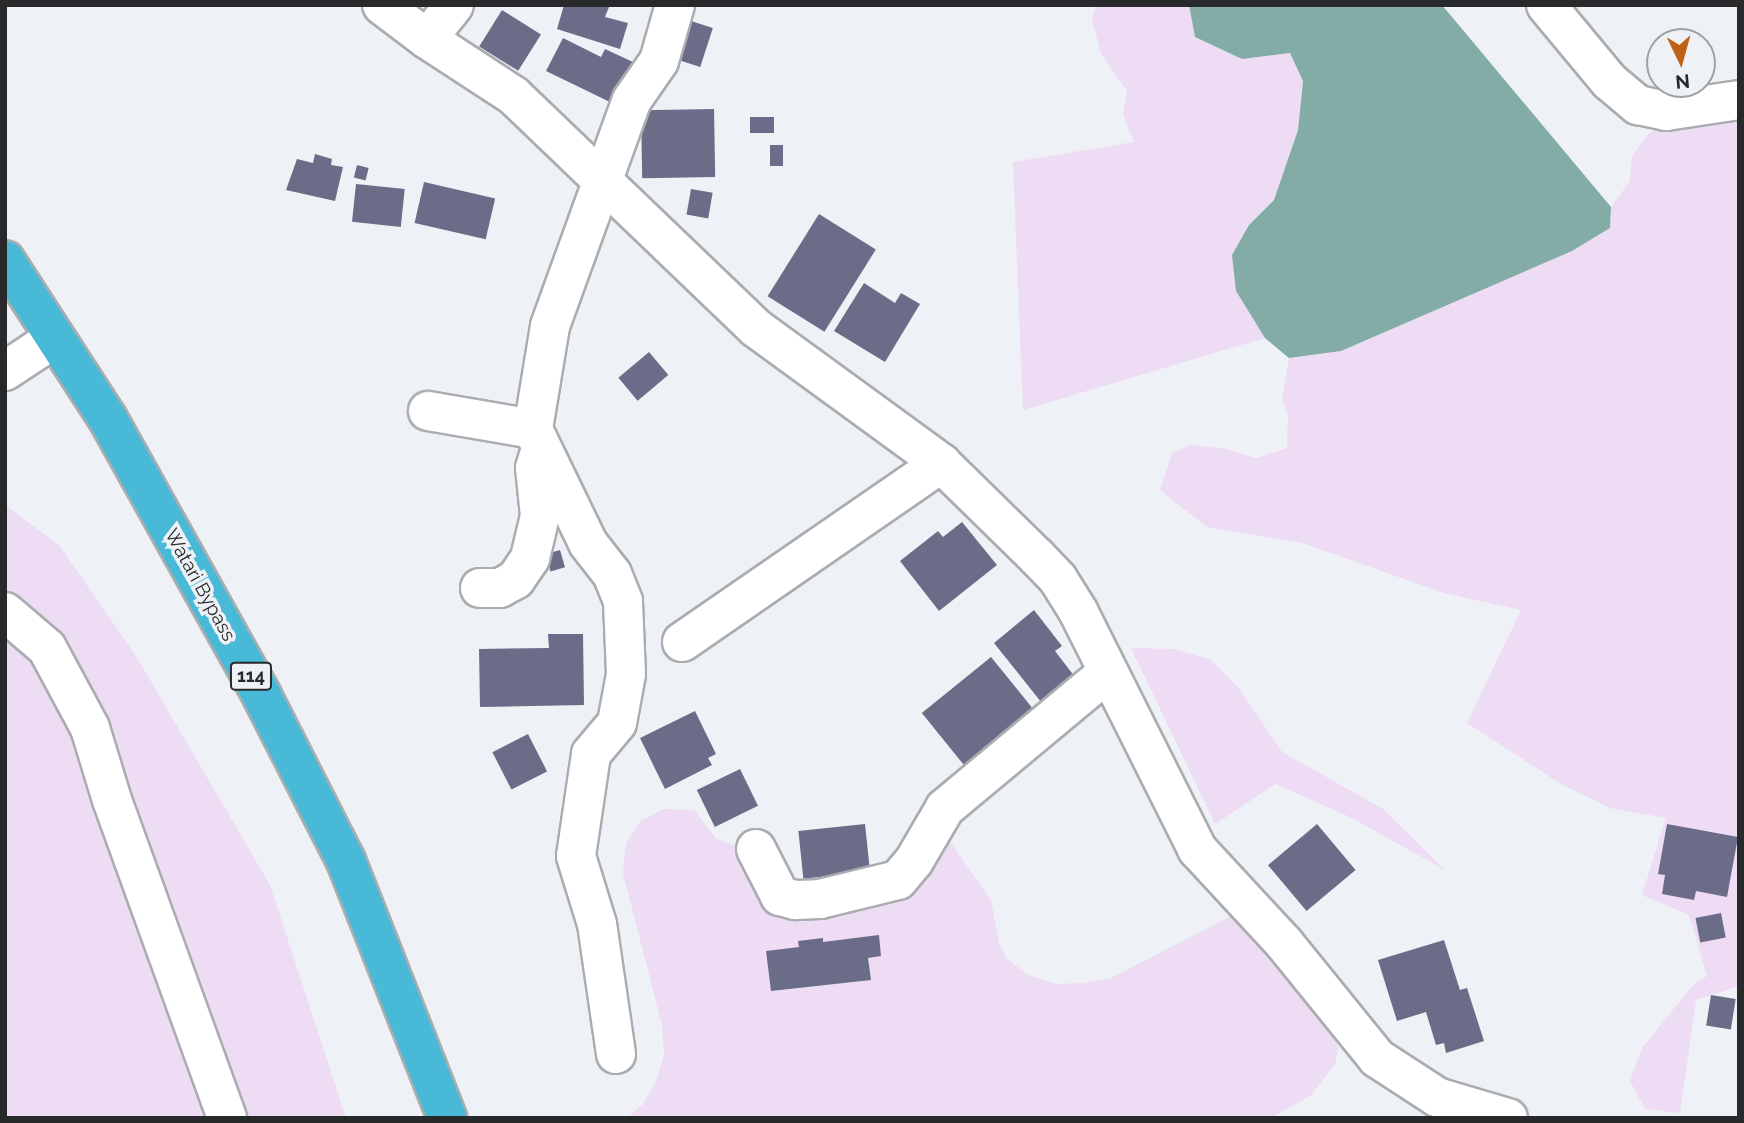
<!DOCTYPE html>
<style>
body{margin:0}
#map{position:relative;width:1744px;height:1123px;overflow:hidden;background:#eef1f5;font-family:Raleway,sans-serif}
div>[style]{position:absolute}
.green>*{inset:0;background:#eddcf4}
.water>*{inset:0;background:#84aca7}
.building>*{inset:0;background:#6b6c88;transform-origin:0 0}
.roads{filter:drop-shadow(2px 0 #aaadb0) drop-shadow(-2px 0 #aaadb0) drop-shadow(0 2px #aaadb0) drop-shadow(0 -2px #aaadb0)}
.minor>*{height:38px;margin:-19px;padding:0 19px;transform-origin:19px;border-radius:19px;background:#fff}
.highway>*{height:38px;margin:-19px;padding:0 19px;transform-origin:19px;border-radius:19px;background:#48b9d7}
span{translate:-50% -50%;white-space:nowrap;text-align:center;line-height:1.15;-webkit-text-stroke:7px #eef1f5;paint-order:stroke}
.shield-label span{padding:2px 5px;background:#eef1f5;border:2px solid;border-radius:5px;-webkit-text-stroke-width:0}
.shield-label{font-size:18px;color:#28292a;font-weight:700}
.street-label{font-size:19px;color:#28292a}
.frame{position:absolute;inset:0;border:7px solid #28292a;pointer-events:none}
.north{position:absolute;left:1646px;top:28px;width:70px;height:70px;box-sizing:border-box;background:#eef1f5;border:2px solid #9fa1a4;border-radius:50%;rotate:175deg;font-size:19px;font-weight:700;line-height:28px;text-align:center;color:#28292a}
.north::after{content:'';display:block;margin:auto;width:24px;height:32px;background:#bf6116;clip-path:polygon(50% 0,100% 100%,50% 72%,0 100%)}
</style>
<div id="map">
<div class="green">
<i style="clip-path:polygon(1096px 5px,1189px 5px,1195px 37px,1242px 59px,1291px 53px,1303px 81px,1298px 130px,1274px 200px,1249px 225px,1236px 291px,1265px 338px,1023px 410px,1013px 162px,1134px 142px,1123px 115px,1127px 91px,1101px 54px,1092px 20px)"></i>
<i style="clip-path:polygon(1739px 102px,1739px 986px,1696px 1000px,1680px 1113px,1645px 1109px,1630px 1081px,1642px 1048px,1693px 985px,1707px 976px,1689px 915px,1642px 895px,1666px 818px,1610px 808px,1561px 784px,1467px 723px,1521px 610px,1444px 593px,1302px 543px,1207px 527px,1160px 490px,1172px 453px,1191px 445px,1226px 449px,1256px 458px,1287px 448px,1288px 416px,1282px 399px,1289px 358px,1341px 351px,1572px 251px,1610px 228px,1611px 207px,1630px 181px,1632px 156px,1648px 134px,1676px 117px)"></i>
<i style="clip-path:polygon(5px 505px,59px 545px,136px 656px,270px 885px,346px 1118px,5px 1118px)"></i>
<i style="clip-path:polygon(1131px 648px,1174px 649px,1211px 660px,1238px 687px,1282px 752px,1383px 809px,1445px 870px,1352px 818px,1275px 784px,1215px 824px)"></i>
<i style="clip-path:polygon(664px 809px,694px 810px,716px 838px,742px 849px,810px 910px,943px 832px,991px 900px,999px 944px,1007px 959px,1028px 975px,1056px 984px,1084px 983px,1111px 978px,1235px 914px,1329px 1023px,1338px 1048px,1335px 1065px,1310px 1096px,1271px 1118px,627px 1118px,643px 1104px,656px 1082px,664px 1055px,662px 1025px,623px 873px,626px 843px,642px 820px)"></i>
</div>
<div class="water">
<i style="clip-path:polygon(1189px 5px,1442px 5px,1611px 207px,1610px 228px,1572px 251px,1341px 351px,1289px 358px,1265px 338px,1236px 291px,1232px 255px,1249px 225px,1274px 200px,1298px 130px,1303px 81px,1290px 53px,1242px 59px,1195px 37px)"></i>
</div>
<div class="building">
<i style="clip-path:polygon(564px 5px,609px 7px,605px 17px,628px 23px,620px 49px,557px 29px)"></i>
<i style="left:502px;top:10px;width:46px;height:43px;rotate:32deg"></i>
<i style="left:691px;top:21px;width:23px;height:41px;rotate:18deg"></i>
<i style="clip-path:polygon(563px 38px,601px 57px,605px 49px,633px 62px,612px 103px,546px 71px)"></i>
<i style="left:714px;top:109px;width:68px;height:73px;rotate:89deg"></i>
<i style="left:750px;top:117px;width:24px;height:16px"></i>
<i style="left:770px;top:145px;width:13px;height:21px"></i>
<i style="clip-path:polygon(315px 154px,332px 159px,331px 165px,343px 167px,335px 201px,286px 190px,297px 159px,313px 163px)"></i>
<i style="left:357px;top:165px;width:12px;height:13px;rotate:14deg"></i>
<i style="left:424px;top:182px;width:73px;height:42px;rotate:13deg"></i>
<i style="left:356px;top:184px;width:49px;height:38px;rotate:6deg"></i>
<i style="left:691px;top:189px;width:22px;height:26px;rotate:10deg"></i>
<i style="left:819px;top:214px;width:67px;height:97px;rotate:32deg"></i>
<i style="clip-path:polygon(864px 283px,895px 303px,901px 293px,920px 304px,885px 362px,834px 331px)"></i>
<i style="left:649px;top:352px;width:30px;height:40px;rotate:50deg"></i>
<i style="clip-path:polygon(962px 522px,997px 565px,939px 611px,900px 561px,938px 531px,943px 537px)"></i>
<i style="left:560px;top:550px;width:18px;height:15px;rotate:74deg"></i>
<i style="clip-path:polygon(1034px 610px,1062px 646px,1055px 651px,1075px 677px,1045px 707px,994px 643px)"></i>
<i style="clip-path:polygon(548px 634px,583px 634px,584px 705px,480px 707px,479px 649px,549px 648px)"></i>
<i style="left:991px;top:657px;width:71px;height:89px;rotate:51deg"></i>
<i style="clip-path:polygon(695px 711px,716px 754px,708px 758px,712px 765px,665px 789px,640px 738px)"></i>
<i style="left:528px;top:734px;width:42px;height:40px;rotate:63deg"></i>
<i style="left:740px;top:769px;width:41px;height:48px;rotate:64deg"></i>
<i style="left:865px;top:824px;width:48px;height:67px;rotate:84deg"></i>
<i style="left:1317px;top:824px;width:60px;height:64px;rotate:50deg"></i>
<i style="clip-path:polygon(1667px 824px,1738px 837px,1727px 897px,1696px 891px,1694px 900px,1662px 894px,1665px 875px,1658px 874px)"></i>
<i style="left:1721px;top:913px;width:25px;height:26px;rotate:79deg"></i>
<i style="clip-path:polygon(879px 935px,881px 956px,868px 958px,871px 980px,771px 991px,766px 951px,799px 947px,798px 941px,823px 938px,823px 942px)"></i>
<i style="clip-path:polygon(1444px 940px,1460px 990px,1467px 988px,1484px 1041px,1446px 1053px,1444px 1043px,1436px 1045px,1426px 1012px,1397px 1021px,1378px 960px)"></i>
<i style="left:1711px;top:995px;width:25px;height:31px;rotate:9deg"></i>
</div>
<div class="roads">
<div class="minor">
<i style="left:382px;top:5px;width:56px;rotate:37.1deg"></i>
<i style="left:427px;top:39px;width:104px;rotate:33.2deg"></i>
<i style="left:514px;top:96px;width:335px;rotate:43.8deg"></i>
<i style="left:756px;top:328px;width:229px;rotate:36.1deg"></i>
<i style="left:941px;top:463px;width:134px;rotate:44.4deg"></i>
<i style="left:1037px;top:557px;width:30px;rotate:46deg"></i>
<i style="left:1058px;top:579px;width:40px;rotate:58deg"></i>
<i style="left:1079px;top:613px;width:264px;rotate:63.4deg"></i>
<i style="left:1197px;top:849px;width:128px;rotate:47.2deg"></i>
<i style="left:1284px;top:943px;width:148px;rotate:51deg"></i>
<i style="left:1377px;top:1058px;width:72px;rotate:33deg"></i>
<i style="left:1437px;top:1097px;width:74px;rotate:16.5deg"></i>
<i style="left:1546px;top:5px;width:99px;rotate:50.3deg"></i>
<i style="left:1609px;top:81px;width:38px;rotate:40deg"></i>
<i style="left:1638px;top:105px;width:29px;rotate:12deg"></i>
<i style="left:1666px;top:111px;width:74px;rotate:-8.6deg"></i>
<i style="left:427px;top:39px;width:43px;rotate:-51.5deg"></i>
<i style="left:5px;top:371px;width:60px;rotate:-33.4deg"></i>
<i style="left:428px;top:411px;width:107px;rotate:9.7deg"></i>
<i style="left:480px;top:588px;width:20px"></i>
<i style="left:500px;top:588px;width:18px;rotate:-29deg"></i>
<i style="left:516px;top:579px;width:25px;rotate:-56deg"></i>
<i style="left:530px;top:558px;width:43px;rotate:-76.6deg"></i>
<i style="left:540px;top:516px;width:48px;rotate:-95.9deg"></i>
<i style="left:535px;top:468px;width:14px;rotate:-73deg"></i>
<i style="left:5px;top:612px;width:55px;rotate:40.6deg"></i>
<i style="left:47px;top:648px;width:91px;rotate:61.7deg"></i>
<i style="left:90px;top:728px;width:75px;rotate:73deg"></i>
<i style="left:112px;top:800px;width:338px;rotate:70.1deg"></i>
<i style="left:682px;top:642px;width:315px;rotate:-34.6deg"></i>
<i style="left:756px;top:849px;width:53px;rotate:62.9deg"></i>
<i style="left:780px;top:896px;width:16px;rotate:15deg"></i>
<i style="left:795px;top:900px;width:25px;rotate:-2deg"></i>
<i style="left:820px;top:899px;width:80px;rotate:-13.7deg"></i>
<i style="left:898px;top:880px;width:25px;rotate:-50deg"></i>
<i style="left:914px;top:861px;width:61px;rotate:-59.7deg"></i>
<i style="left:945px;top:808px;width:212px;rotate:-39.8deg"></i>
<i style="left:616px;top:1054px;width:131px;rotate:-98.3deg"></i>
<i style="left:597px;top:924px;width:71px;rotate:-107.2deg"></i>
<i style="left:576px;top:856px;width:103px;rotate:-81.6deg"></i>
<i style="left:591px;top:754px;width:40px;rotate:-50deg"></i>
<i style="left:617px;top:723px;width:50px;rotate:-79.6deg"></i>
<i style="left:626px;top:674px;width:73px;rotate:-92.4deg"></i>
<i style="left:623px;top:601px;width:29px;rotate:-112deg"></i>
<i style="left:612px;top:574px;width:39px;rotate:-128deg"></i>
<i style="left:588px;top:543px;width:127px;rotate:-115.8deg"></i>
<i style="left:533px;top:429px;width:104px;rotate:-80.6deg"></i>
<i style="left:550px;top:326px;width:240px;rotate:-70.1deg"></i>
<i style="left:632px;top:100px;width:47px;rotate:-55.3deg"></i>
<i style="left:659px;top:61px;width:58px;rotate:-74.1deg"></i>
</div>
<div class="highway">
<i style="left:5px;top:260px;width:189px;rotate:57.1deg"></i>
<i style="left:108px;top:419px;width:317px;rotate:60.9deg"></i>
<i style="left:262px;top:696px;width:185px;rotate:63deg"></i>
<i style="left:346px;top:861px;width:276px;rotate:68.5deg"></i>
</div>
</div>
<div class="shield-label">
<span style="left:251px;top:676px">114</span>
</div>
<div class="street-label">
<span style="left:200px;top:585px;rotate:61deg">Watari Bypass</span>
</div>
<div class="frame"></div>
<div class="north">N</div>
</div>
